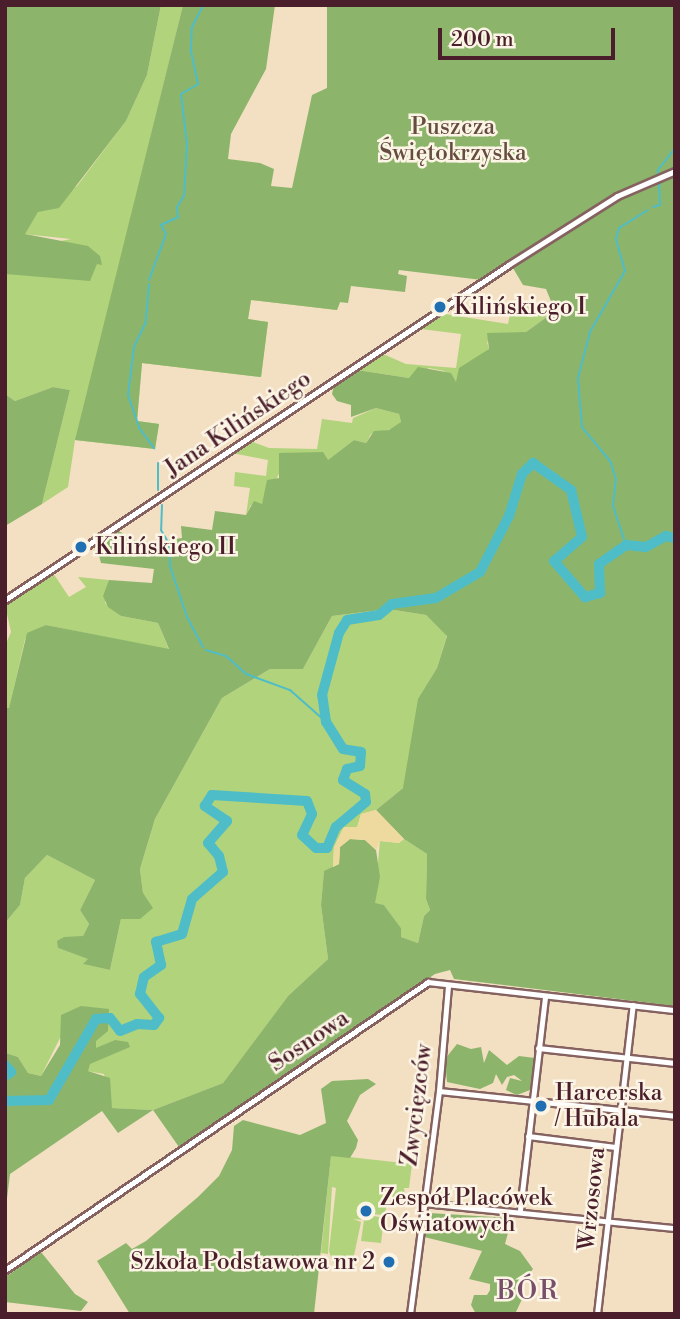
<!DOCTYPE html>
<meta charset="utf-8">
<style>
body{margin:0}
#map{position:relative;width:680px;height:1319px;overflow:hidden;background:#f3dfc2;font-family:"Libre Bodoni",serif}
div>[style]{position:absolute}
.green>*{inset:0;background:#b0d37b}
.forest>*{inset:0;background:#8cb56b}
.sand>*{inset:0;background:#eeda9e}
.stream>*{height:2px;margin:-1px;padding:0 1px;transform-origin:1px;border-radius:1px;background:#4fbdc8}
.river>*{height:10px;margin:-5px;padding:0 5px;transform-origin:5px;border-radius:5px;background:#4fbdc8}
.roads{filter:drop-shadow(2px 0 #856260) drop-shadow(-2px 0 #856260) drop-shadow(0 2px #856260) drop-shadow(0 -2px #856260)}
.minor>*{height:5px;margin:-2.5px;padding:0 2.5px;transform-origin:2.5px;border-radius:2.5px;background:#fff}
.dots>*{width:19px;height:19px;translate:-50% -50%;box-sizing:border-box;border:4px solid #fcf5e5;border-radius:50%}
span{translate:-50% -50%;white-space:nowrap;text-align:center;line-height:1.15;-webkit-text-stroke:5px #fcf5e5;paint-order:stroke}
.park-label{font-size:23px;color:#644c3f}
.poi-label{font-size:23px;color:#4a1f2b}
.left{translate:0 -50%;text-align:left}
.right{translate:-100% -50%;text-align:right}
.street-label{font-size:23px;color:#4a1f2b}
.quarter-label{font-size:26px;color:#794e6a;letter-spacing:2px}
.frame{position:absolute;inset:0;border:7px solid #4a1f2b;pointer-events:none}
.scale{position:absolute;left:438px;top:28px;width:177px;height:32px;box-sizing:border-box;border:4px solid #4a1f2b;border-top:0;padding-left:9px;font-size:21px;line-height:24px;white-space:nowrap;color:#4a1f2b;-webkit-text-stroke:5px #fcf5e5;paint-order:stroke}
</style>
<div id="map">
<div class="green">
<i style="clip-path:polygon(161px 5px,183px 5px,119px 266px,348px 303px,340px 302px,337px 310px,251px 300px,248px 319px,268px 322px,261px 377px,142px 363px,137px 421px,159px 424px,155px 449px,75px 440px,68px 487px,42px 504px,70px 390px,53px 387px,15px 401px,5px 394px,5px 252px,71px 239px,24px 234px,38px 212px,77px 186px,126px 121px,147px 75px)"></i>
<i style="clip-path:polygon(512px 304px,555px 311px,526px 332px,487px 342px,489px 349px,457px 383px,444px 371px,429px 368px,409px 378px,357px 370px,383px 354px,406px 364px,456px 368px,461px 334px,421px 329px,445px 314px,508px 324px)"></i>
<i style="clip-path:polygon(376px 408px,399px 414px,401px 422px,396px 428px,371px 434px,366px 443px,354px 440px,327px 461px,280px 472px,275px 481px,269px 480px,262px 504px,251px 505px,246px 515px,250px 488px,234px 486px,235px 472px,266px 476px,268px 460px,232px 453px,250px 441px,269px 448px,317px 449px,322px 419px,352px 423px,353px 418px)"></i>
<i style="clip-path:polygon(53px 573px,69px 597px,86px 587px,78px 577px,109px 580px,105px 603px,121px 616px,158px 623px,169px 650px,46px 625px,25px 639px,9px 709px,5px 708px,5px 646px,11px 632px,5px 605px)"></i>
<i style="clip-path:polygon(388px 609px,426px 615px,447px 635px,437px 668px,421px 695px,404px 787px,376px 810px,361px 814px,357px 828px,344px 827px,334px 847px,333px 867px,324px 872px,321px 905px,328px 959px,288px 996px,223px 1083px,153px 1110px,112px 1108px,104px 1074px,87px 1071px,89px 1064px,60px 1038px,41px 1076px,28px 1073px,18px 1057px,5px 1054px,5px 923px,20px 905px,25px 878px,47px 855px,95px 880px,80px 910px,89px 924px,83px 936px,58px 948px,89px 959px,84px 964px,110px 970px,121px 919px,143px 893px,140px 869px,155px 819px,222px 698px,270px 669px,303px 669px,332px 616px)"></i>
<i style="clip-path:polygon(404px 839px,427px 854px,426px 899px,430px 910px,424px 916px,418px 943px,401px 937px,401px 928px,384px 905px,374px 904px,380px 841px,399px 843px)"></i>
<i style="clip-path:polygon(331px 1155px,412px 1164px,409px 1188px,404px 1188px,406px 1203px,389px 1198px,384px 1215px,358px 1213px,384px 1218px,381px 1243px,361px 1241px,364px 1220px,353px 1219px,361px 1222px,351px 1270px,334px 1266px,329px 1251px,336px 1188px,332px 1187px,328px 1254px,321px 1253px)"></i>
<i style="clip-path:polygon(522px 1170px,518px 1203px,472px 1199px,473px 1192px,518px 1197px)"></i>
</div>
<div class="forest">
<i style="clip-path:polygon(5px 5px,161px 5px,147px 75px,126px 121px,59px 208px,38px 212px,25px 234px,88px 246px,100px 256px,102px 265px,97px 264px,90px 281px,5px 274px)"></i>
<i style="clip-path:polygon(183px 5px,275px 5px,266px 69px,231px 134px,228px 159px,260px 163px,274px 169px,271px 186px,292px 188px,312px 95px,327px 88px,327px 5px,675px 5px,675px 1006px,454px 979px,450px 970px,435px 974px,179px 1147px,153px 1110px,118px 1133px,102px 1111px,10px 1174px,5px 1215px,5px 1053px,18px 1057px,28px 1073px,41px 1076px,60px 1045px,61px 1015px,81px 1006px,109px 1009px,108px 1031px,96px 1041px,96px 1048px,115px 1040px,128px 1042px,130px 1047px,90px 1064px,88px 1071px,110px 1078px,112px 1108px,153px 1110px,223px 1083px,288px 996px,328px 959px,321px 905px,324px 871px,339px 864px,340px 847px,350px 839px,365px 840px,376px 850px,380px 877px,375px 903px,384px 905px,401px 928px,401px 937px,418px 943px,424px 916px,430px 910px,426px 899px,427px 854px,404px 839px,376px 810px,403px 788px,418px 699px,437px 668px,447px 636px,426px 615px,388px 609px,332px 616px,303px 669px,270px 669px,222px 698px,155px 819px,140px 869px,143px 893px,153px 908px,140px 919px,121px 919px,110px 970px,83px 964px,88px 959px,58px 948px,57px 941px,64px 937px,83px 936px,89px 924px,80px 910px,95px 880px,47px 855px,25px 878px,20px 905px,5px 923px,5px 708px,9px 708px,27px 633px,46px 625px,169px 649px,158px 623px,121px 616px,108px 607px,103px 596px,109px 580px,152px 583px,154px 569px,101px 563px,96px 544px,117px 530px,141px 544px,182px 538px,181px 526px,212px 530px,215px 511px,246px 515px,254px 501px,262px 504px,267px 480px,279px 478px,279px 453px,323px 452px,328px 460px,354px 440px,366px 443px,374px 431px,389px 430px,401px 422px,399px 414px,376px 408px,351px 417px,351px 405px,337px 401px,332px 394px,334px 385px,357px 370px,409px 378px,418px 367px,451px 373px,456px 382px,459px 368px,489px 349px,487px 333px,526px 332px,555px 311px,546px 289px,523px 285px,510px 263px,482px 280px,399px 270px,398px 274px,407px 276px,405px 292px,351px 286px,348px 303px,340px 302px,337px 310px,251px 300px,248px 319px,268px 322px,261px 377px,142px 363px,137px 421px,159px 424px,155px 449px,75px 440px)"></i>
<i style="clip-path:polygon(53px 387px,70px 390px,42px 504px,5px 526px,5px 394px,15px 401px)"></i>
<i style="clip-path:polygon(457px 1044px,471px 1049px,481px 1047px,484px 1063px,489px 1050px,507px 1065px,519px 1056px,535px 1058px,530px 1090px,517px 1095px,506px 1090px,510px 1078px,522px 1081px,514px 1075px,507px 1077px,502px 1085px,496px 1074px,493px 1083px,480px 1089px,447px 1082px,445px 1059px)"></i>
<i style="clip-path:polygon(368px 1079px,376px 1084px,360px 1095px,347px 1121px,358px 1140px,356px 1148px,350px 1158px,331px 1156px,314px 1314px,130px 1314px,97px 1261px,126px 1243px,132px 1249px,146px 1241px,198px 1197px,219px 1176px,232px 1150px,234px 1126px,243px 1120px,300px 1135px,326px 1123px,321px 1089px,332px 1081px)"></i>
<i style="clip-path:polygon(429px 1213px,512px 1218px,505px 1244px,520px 1251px,533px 1269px,520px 1286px,524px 1295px,515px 1314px,476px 1314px,471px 1305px,474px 1295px,487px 1295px,490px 1290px,490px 1284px,469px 1279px,482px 1251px,424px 1237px)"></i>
<i style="clip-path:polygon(41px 1252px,75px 1294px,88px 1302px,81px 1311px,5px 1302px,7px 1276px)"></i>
</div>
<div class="sand">
<i style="clip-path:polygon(376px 810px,404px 839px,399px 843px,380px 841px,376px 850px,365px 840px,350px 839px,340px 847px,339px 864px,333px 867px,334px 847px,344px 827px,357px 827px,361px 814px)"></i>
</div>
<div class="stream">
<i style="left:658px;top:176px;width:6px;rotate:-90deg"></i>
<i style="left:658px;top:170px;width:28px;rotate:-52deg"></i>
<i style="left:653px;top:207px;width:7px;rotate:-16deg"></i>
<i style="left:660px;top:205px;width:23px;rotate:-92deg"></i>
<i style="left:149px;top:280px;width:49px;rotate:-69.7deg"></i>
<i style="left:166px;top:234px;width:10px;rotate:-119deg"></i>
<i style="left:161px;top:225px;width:19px;rotate:-25deg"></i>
<i style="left:178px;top:217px;width:10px;rotate:-96deg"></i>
<i style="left:177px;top:207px;width:13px;rotate:-58deg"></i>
<i style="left:184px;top:196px;width:52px;rotate:-86.7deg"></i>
<i style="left:187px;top:144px;width:50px;rotate:-96.8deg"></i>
<i style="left:181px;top:94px;width:20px;rotate:-30deg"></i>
<i style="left:198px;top:84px;width:35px;rotate:-102deg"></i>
<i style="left:191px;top:50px;width:23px;rotate:-88deg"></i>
<i style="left:192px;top:27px;width:25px;rotate:-63deg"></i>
<i style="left:149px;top:284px;width:38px;rotate:95deg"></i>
<i style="left:146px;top:322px;width:28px;rotate:116deg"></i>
<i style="left:134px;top:347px;width:48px;rotate:97.1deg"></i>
<i style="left:128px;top:395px;width:36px;rotate:71deg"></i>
<i style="left:140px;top:429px;width:24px;rotate:54deg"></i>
<i style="left:158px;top:463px;width:27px;rotate:90deg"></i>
<i style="left:162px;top:505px;width:25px;rotate:92deg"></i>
<i style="left:161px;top:530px;width:16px;rotate:60deg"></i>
<i style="left:169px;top:544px;width:22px;rotate:87deg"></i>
<i style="left:170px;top:566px;width:54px;rotate:71.6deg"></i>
<i style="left:187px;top:617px;width:34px;rotate:62deg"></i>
<i style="left:626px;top:545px;width:41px;rotate:-108.4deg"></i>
<i style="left:613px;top:506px;width:27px;rotate:-84deg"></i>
<i style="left:616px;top:479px;width:19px;rotate:-108deg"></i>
<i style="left:610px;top:461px;width:44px;rotate:-129.5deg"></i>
<i style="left:582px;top:427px;width:49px;rotate:-94.7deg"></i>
<i style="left:578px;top:378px;width:48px;rotate:-75.4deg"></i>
<i style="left:590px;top:332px;width:70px;rotate:-60.2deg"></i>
<i style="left:625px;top:271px;width:33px;rotate:-106deg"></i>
<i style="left:616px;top:239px;width:11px;rotate:-75deg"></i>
<i style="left:619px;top:228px;width:34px;rotate:-32deg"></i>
<i style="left:206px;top:650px;width:21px;rotate:17deg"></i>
<i style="left:226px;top:656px;width:27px;rotate:42deg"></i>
<i style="left:246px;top:674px;width:47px;rotate:20deg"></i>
<i style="left:290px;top:690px;width:48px;rotate:41.6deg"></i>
</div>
<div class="river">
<i style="left:5px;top:1065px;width:9px;rotate:49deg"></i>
<i style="left:11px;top:1072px;width:7px;rotate:146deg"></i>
<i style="left:5px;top:1101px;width:44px;rotate:-1.3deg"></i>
<i style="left:49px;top:1100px;width:94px;rotate:-59.9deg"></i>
<i style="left:96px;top:1019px;width:14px;rotate:-4deg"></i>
<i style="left:110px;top:1018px;width:16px;rotate:52deg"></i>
<i style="left:120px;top:1031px;width:18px;rotate:-22deg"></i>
<i style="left:137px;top:1024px;width:17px;rotate:3deg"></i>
<i style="left:154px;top:1025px;width:9px;rotate:-54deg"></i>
<i style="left:159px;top:1018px;width:31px;rotate:-128deg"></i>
<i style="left:140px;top:994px;width:17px;rotate:-77deg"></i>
<i style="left:144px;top:977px;width:21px;rotate:-35deg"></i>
<i style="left:161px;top:965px;width:24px;rotate:-102deg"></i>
<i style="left:156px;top:942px;width:27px;rotate:-17deg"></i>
<i style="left:182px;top:934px;width:36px;rotate:-74deg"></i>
<i style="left:192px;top:899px;width:41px;rotate:-41.1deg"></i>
<i style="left:223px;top:872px;width:16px;rotate:-104deg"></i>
<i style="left:219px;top:856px;width:17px;rotate:-130deg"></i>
<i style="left:208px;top:843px;width:29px;rotate:-49deg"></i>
<i style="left:227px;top:821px;width:27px;rotate:-146deg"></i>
<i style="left:205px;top:806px;width:13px;rotate:-58deg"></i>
<i style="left:212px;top:795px;width:95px;rotate:3.6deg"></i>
<i style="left:307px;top:801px;width:14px;rotate:69deg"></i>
<i style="left:312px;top:814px;width:23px;rotate:115deg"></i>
<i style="left:302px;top:835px;width:19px;rotate:43deg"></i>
<i style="left:316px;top:848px;width:11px"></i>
<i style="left:327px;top:848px;width:23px;rotate:-67deg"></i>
<i style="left:336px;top:827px;width:39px;rotate:-40deg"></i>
<i style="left:366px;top:802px;width:8px;rotate:-97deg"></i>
<i style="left:365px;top:794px;width:26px;rotate:-148deg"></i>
<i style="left:343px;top:780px;width:12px;rotate:-70deg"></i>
<i style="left:347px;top:769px;width:13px;rotate:-13deg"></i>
<i style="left:360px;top:766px;width:14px;rotate:-86deg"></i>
<i style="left:361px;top:752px;width:18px;rotate:-171deg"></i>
<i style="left:343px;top:749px;width:32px;rotate:-122deg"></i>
<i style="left:326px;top:722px;width:27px;rotate:-98deg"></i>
<i style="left:322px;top:695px;width:64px;rotate:-74.7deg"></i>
<i style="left:339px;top:633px;width:15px;rotate:-58deg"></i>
<i style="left:347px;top:620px;width:32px;rotate:-9deg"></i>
<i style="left:379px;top:615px;width:17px;rotate:-40deg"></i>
<i style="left:392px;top:604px;width:44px;rotate:-7.8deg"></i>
<i style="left:436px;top:598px;width:51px;rotate:-30.6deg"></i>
<i style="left:480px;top:572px;width:63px;rotate:-62.6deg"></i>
<i style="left:509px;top:516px;width:44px;rotate:-72.8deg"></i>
<i style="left:522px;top:474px;width:16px;rotate:-45deg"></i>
<i style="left:533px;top:463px;width:47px;rotate:35.4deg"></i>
<i style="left:571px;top:490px;width:48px;rotate:76.8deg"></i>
<i style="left:582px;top:537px;width:37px;rotate:139deg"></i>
<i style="left:554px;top:561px;width:48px;rotate:49.3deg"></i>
<i style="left:585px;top:597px;width:16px;rotate:-15deg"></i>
<i style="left:600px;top:593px;width:29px;rotate:-92deg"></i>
<i style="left:599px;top:564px;width:33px;rotate:-35deg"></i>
<i style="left:626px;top:545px;width:20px;rotate:6deg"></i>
<i style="left:646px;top:547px;width:23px;rotate:-29deg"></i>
<i style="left:666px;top:536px;width:9px;rotate:13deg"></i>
</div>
<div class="roads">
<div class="minor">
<i style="left:5px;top:600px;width:604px;rotate:-33.66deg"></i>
<i style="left:508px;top:265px;width:129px;rotate:-32.3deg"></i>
<i style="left:617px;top:196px;width:63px;rotate:-23.3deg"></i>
<i style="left:538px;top:1048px;width:138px;rotate:6.2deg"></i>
<i style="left:439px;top:1091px;width:237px;rotate:6deg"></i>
<i style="left:528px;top:1136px;width:88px;rotate:7.2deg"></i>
<i style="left:423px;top:1203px;width:253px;rotate:5.7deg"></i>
<i style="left:520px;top:1210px;width:215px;rotate:-83.3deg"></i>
<i style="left:5px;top:1270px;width:512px;rotate:-34.25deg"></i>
<i style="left:428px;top:982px;width:249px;rotate:6.5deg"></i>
<i style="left:410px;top:1314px;width:225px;rotate:-82.6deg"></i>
<i style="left:439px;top:1091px;width:106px;rotate:-85.1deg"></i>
<i style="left:597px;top:1314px;width:311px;rotate:-83.4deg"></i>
</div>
</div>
<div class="dots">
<i style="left:440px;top:307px;background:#1f6fb2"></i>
<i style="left:81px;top:547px;background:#1f6fb2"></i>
<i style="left:541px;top:1106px;background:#1f6fb2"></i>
<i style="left:366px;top:1211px;background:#1f6fb2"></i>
<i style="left:389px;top:1262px;background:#1f6fb2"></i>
</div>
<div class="park-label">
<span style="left:453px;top:140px">Puszcza<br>Świętokrzyska</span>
</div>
<div class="poi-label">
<span class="left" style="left:454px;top:307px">Kilińskiego I</span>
<span class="left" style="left:95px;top:547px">Kilińskiego II</span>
<span class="left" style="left:555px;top:1106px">Harcerska<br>/ Hubala</span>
<span class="left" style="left:380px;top:1211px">Zespół Placówek<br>Oświatowych</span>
<span class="right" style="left:375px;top:1262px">Szkoła Podstawowa nr 2</span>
</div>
<div class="street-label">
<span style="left:238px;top:424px;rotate:-34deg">Jana Kilińskiego</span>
<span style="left:309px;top:1041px;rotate:-34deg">Sosnowa</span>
<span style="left:417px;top:1105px;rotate:-83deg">Zwycięzców</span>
<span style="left:592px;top:1199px;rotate:-84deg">Wrzosowa</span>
</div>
<div class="quarter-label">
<span style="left:528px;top:1292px">BÓR</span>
</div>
<div class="frame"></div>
<div class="scale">200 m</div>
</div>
